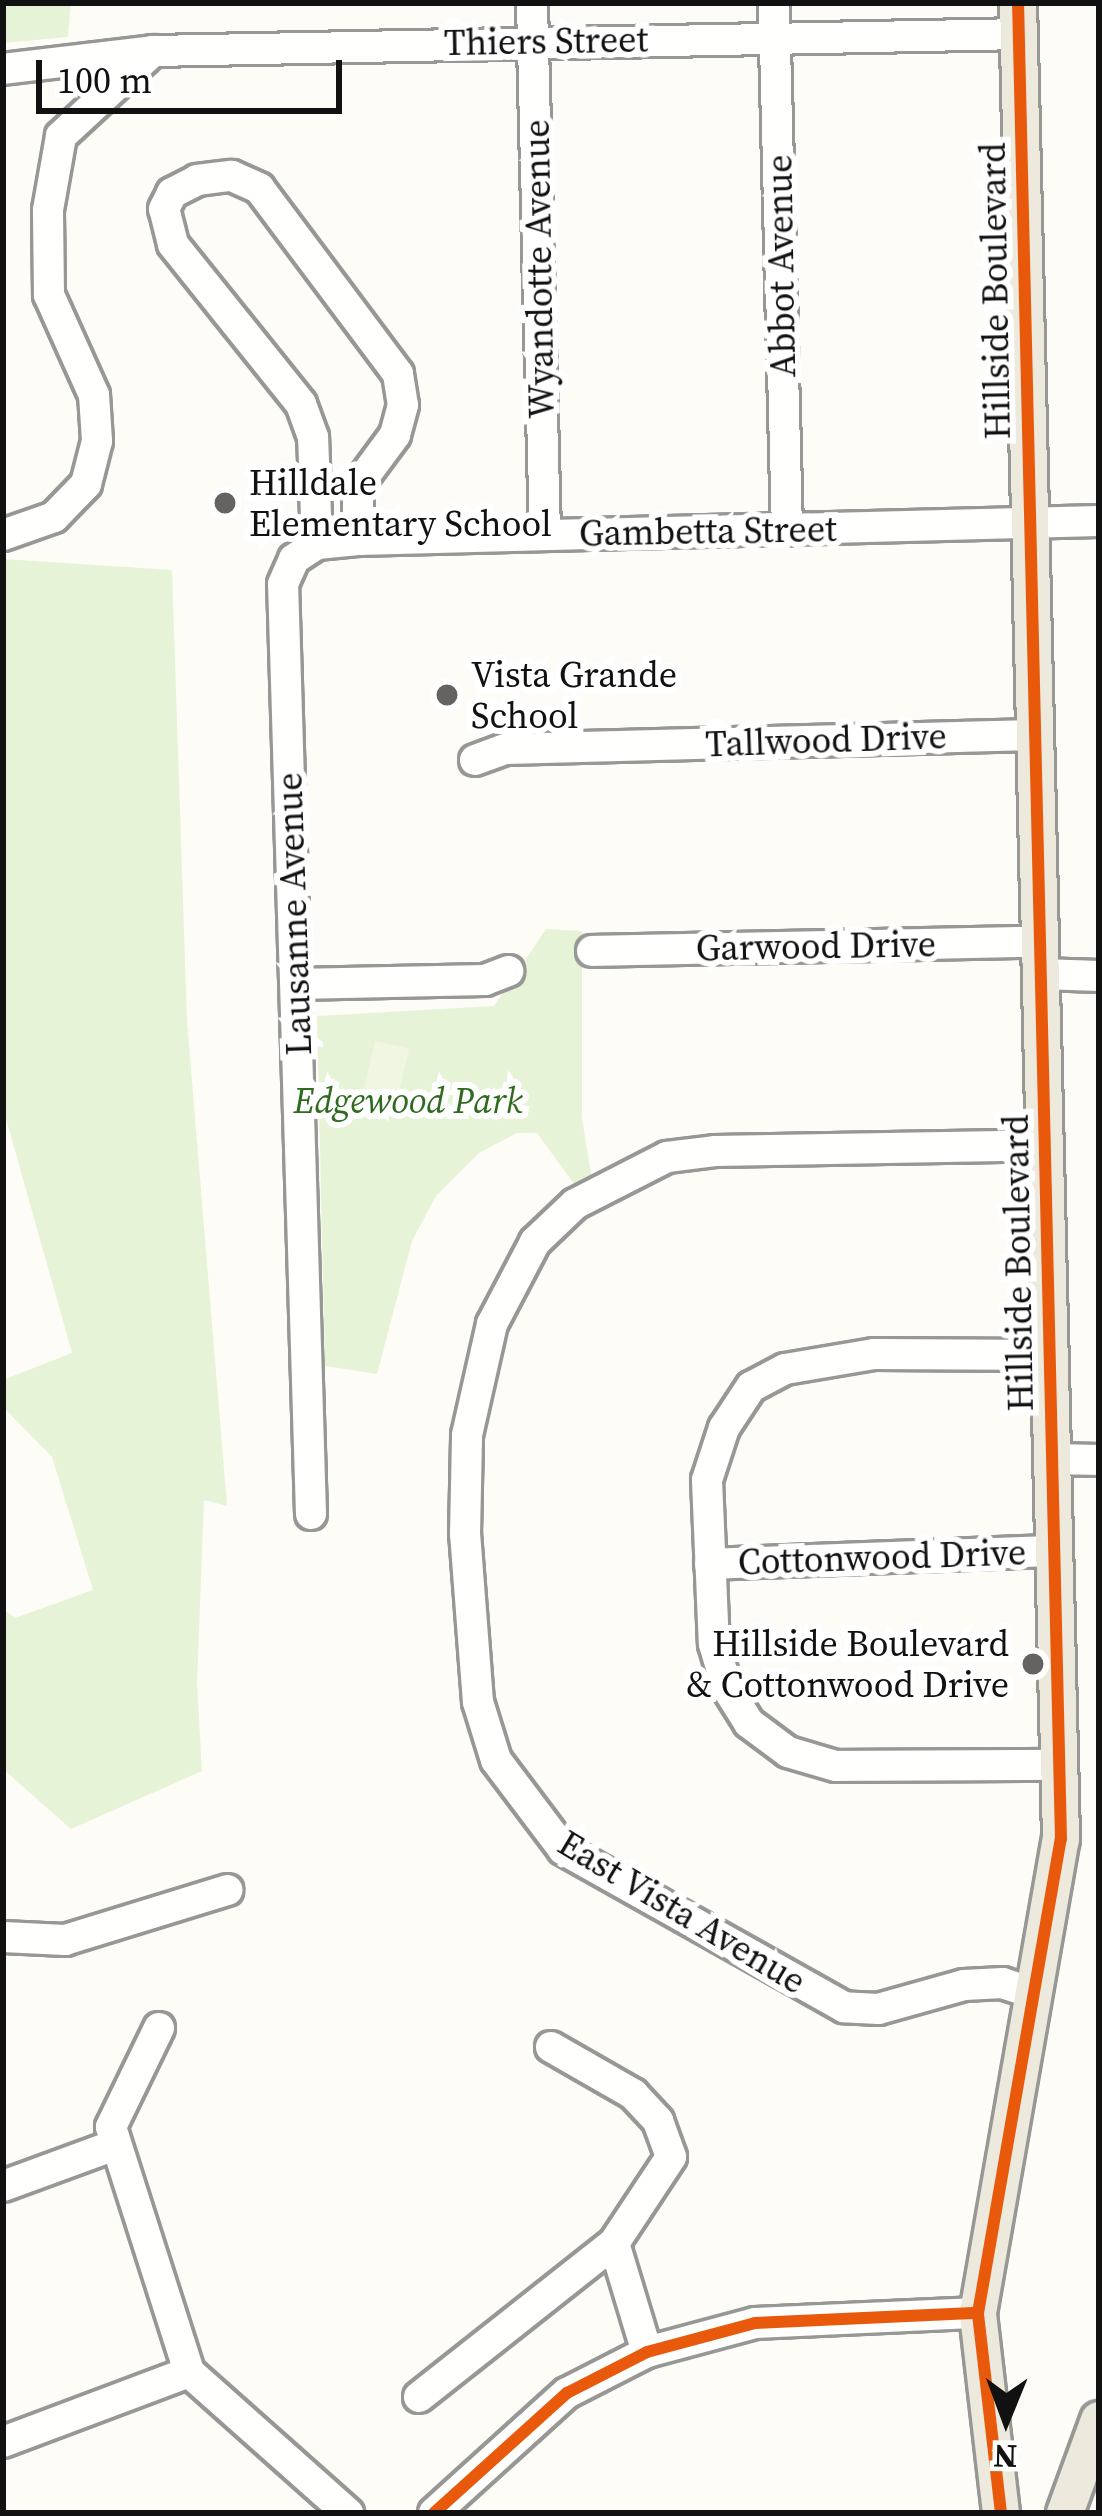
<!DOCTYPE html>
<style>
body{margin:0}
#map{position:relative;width:1102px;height:2516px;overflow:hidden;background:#fdfcf7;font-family:"Source Serif 4",serif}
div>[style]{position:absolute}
.green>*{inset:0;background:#e7f3d7}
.pitch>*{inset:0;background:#f0f6e1;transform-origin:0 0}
.roads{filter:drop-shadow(3px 0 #979795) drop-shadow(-3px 0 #979795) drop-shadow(0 3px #979795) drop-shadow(0 -3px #979795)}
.minor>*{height:30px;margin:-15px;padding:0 15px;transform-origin:15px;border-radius:15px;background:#fffffe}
.major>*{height:36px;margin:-18px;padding:0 18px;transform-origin:18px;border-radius:18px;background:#ede9dc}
.cycleway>*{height:12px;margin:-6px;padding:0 6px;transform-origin:6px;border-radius:6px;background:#e8590c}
.dots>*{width:33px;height:33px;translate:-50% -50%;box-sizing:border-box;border:6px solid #fff;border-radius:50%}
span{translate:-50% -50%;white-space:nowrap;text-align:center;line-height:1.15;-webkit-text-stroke:12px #fff;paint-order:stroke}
.street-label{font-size:36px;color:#111}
.poi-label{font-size:36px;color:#111}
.left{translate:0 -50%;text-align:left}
.right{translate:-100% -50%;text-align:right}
.park-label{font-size:36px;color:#2f6b1f;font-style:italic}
.frame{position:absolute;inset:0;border:6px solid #111;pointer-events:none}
.north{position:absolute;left:946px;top:2360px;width:120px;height:120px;-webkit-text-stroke:9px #fff;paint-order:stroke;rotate:181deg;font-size:33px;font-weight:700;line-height:48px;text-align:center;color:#111}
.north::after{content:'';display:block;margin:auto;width:42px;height:54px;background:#111;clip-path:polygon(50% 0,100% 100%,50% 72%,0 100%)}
.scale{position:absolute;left:36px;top:60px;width:306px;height:54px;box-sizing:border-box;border:6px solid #111;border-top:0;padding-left:15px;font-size:36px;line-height:42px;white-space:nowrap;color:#111;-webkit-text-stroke:9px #fff;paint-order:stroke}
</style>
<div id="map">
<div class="green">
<i style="clip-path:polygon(3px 3px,71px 3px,68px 37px,3px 43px)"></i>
<i style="clip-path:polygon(3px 559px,172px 570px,187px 1020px,227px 1506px,204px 1500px,197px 1683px,202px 1771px,71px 1829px,3px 1769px,3px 1609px,15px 1618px,93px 1590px,52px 1457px,3px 1407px,3px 1380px,72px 1353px,3px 1108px)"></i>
<i style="clip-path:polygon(546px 929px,582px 931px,582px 1118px,592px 1180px,580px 1192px,537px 1133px,517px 1133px,479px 1153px,436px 1196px,412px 1241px,377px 1374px,325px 1366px,317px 1016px,494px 1006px)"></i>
</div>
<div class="pitch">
<i style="left:375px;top:1041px;width:35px;height:58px;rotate:13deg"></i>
</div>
<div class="roads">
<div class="minor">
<i style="left:532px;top:3px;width:532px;rotate:88.6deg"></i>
<i style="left:774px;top:3px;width:527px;rotate:88.59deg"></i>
<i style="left:3px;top:69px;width:151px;rotate:-6.8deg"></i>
<i style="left:153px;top:51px;width:866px;rotate:-1.12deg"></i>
<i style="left:3px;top:535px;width:54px;rotate:-19.4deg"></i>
<i style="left:54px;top:517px;width:46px;rotate:-45.9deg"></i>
<i style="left:86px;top:484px;width:44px;rotate:-75.7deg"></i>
<i style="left:97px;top:441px;width:46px;rotate:-93.7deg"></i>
<i style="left:94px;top:395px;width:110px;rotate:-114.2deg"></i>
<i style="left:49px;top:295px;width:85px;rotate:-90.7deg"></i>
<i style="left:48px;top:210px;width:75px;rotate:-80deg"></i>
<i style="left:61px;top:136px;width:125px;rotate:-42.7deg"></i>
<i style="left:317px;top:544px;width:107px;rotate:-92.1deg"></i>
<i style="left:313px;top:437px;width:35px;rotate:-110deg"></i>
<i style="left:301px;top:404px;width:205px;rotate:-128.7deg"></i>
<i style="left:173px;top:244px;width:36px;rotate:-104deg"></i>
<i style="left:164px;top:209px;width:18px;rotate:-63deg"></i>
<i style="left:172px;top:193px;width:28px;rotate:-27deg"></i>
<i style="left:197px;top:180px;width:35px;rotate:-7deg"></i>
<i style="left:232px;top:176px;width:30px;rotate:24deg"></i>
<i style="left:259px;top:188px;width:232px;rotate:53.2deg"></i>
<i style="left:398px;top:374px;width:31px;rotate:81deg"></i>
<i style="left:403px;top:405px;width:31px;rotate:105deg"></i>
<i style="left:395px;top:435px;width:62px;rotate:126.5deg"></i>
<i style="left:358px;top:485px;width:55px;rotate:90deg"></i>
<i style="left:475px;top:760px;width:33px;rotate:-20deg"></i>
<i style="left:506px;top:749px;width:529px;rotate:-1.52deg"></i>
<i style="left:592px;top:951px;width:448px;rotate:-1.2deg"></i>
<i style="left:1041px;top:974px;width:58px;rotate:2deg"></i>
<i style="left:296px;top:984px;width:189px;rotate:-1.2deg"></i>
<i style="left:485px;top:980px;width:25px;rotate:-21deg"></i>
<i style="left:1050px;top:1355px;width:176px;rotate:-179.7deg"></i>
<i style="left:874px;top:1354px;width:90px;rotate:170.4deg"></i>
<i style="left:785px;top:1369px;width:38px;rotate:152deg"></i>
<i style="left:751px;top:1387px;width:49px;rotate:123.4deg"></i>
<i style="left:724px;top:1428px;width:55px;rotate:108.1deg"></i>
<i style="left:707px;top:1480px;width:164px;rotate:87.6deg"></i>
<i style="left:714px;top:1644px;width:46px;rotate:73.5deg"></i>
<i style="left:727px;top:1688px;width:41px;rotate:57.8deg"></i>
<i style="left:749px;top:1723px;width:49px;rotate:36.6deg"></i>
<i style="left:788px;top:1752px;width:50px;rotate:16.3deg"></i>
<i style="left:836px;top:1766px;width:223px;rotate:-0.3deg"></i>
<i style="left:1052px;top:1459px;width:47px;rotate:1.2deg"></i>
<i style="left:311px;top:1514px;width:930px;rotate:-91.72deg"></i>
<i style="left:283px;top:584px;width:27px;rotate:-66deg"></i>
<i style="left:294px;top:559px;width:27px;rotate:-33deg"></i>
<i style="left:317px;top:544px;width:41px;rotate:-5.6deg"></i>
<i style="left:358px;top:540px;width:741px;rotate:-1.47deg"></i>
<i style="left:710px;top:1564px;width:344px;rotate:-2.2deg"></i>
<i style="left:3px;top:1937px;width:62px;rotate:2.8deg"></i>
<i style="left:65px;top:1940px;width:170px;rotate:-17.1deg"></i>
<i style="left:1033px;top:1993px;width:32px;rotate:-162deg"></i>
<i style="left:1003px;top:1983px;width:39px;rotate:177deg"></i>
<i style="left:964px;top:1985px;width:89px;rotate:164.4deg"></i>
<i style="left:878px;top:2009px;width:34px;rotate:-177deg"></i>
<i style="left:844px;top:2007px;width:322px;rotate:-150.7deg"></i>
<i style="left:563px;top:1849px;width:111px;rotate:-127deg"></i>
<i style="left:496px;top:1760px;width:61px;rotate:-107.2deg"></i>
<i style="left:478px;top:1702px;width:169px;rotate:-94.4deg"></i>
<i style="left:465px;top:1534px;width:99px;rotate:-88.8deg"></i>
<i style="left:467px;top:1435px;width:114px;rotate:-77.3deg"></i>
<i style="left:492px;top:1324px;width:93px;rotate:-62.3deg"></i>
<i style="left:535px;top:1242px;width:55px;rotate:-43.5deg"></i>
<i style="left:575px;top:1204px;width:103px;rotate:-27.1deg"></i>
<i style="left:667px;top:1157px;width:48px;rotate:-7.1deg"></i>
<i style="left:715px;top:1151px;width:330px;rotate:-1deg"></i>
<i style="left:159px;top:2028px;width:110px;rotate:115.9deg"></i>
<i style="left:111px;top:2127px;width:257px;rotate:72.3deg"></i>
<i style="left:189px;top:2372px;width:213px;rotate:41.6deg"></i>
<i style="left:551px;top:2047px;width:95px;rotate:29.8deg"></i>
<i style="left:633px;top:2094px;width:37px;rotate:47deg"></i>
<i style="left:658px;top:2121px;width:38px;rotate:70deg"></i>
<i style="left:671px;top:2157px;width:103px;rotate:123.5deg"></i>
<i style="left:614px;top:2243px;width:114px;rotate:73.2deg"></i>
<i style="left:3px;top:2186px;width:119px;rotate:-20.1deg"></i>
<i style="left:419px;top:2397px;width:248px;rotate:-38.3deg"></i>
<i style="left:3px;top:2442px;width:199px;rotate:-20.6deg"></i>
<i style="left:434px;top:2513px;width:179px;rotate:-42.1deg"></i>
<i style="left:567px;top:2393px;width:90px;rotate:-27.1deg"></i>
<i style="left:647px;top:2352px;width:112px;rotate:-15deg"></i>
<i style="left:755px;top:2323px;width:223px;rotate:-2.6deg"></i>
</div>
<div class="major">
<i style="left:1001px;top:2513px;width:201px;rotate:-96.6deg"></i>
<i style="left:978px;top:2313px;width:481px;rotate:-80.1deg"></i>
<i style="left:1061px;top:1839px;width:1837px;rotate:-91.34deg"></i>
<i style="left:1065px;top:2513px;width:99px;rotate:-69.9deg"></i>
</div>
</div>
<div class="cycleway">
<i style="left:434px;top:2513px;width:179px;rotate:-42.1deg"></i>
<i style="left:567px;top:2393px;width:90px;rotate:-27.1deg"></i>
<i style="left:647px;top:2352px;width:112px;rotate:-15deg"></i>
<i style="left:755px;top:2323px;width:223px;rotate:-2.6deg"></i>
<i style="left:1001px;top:2513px;width:201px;rotate:-96.6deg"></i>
<i style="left:978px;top:2313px;width:481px;rotate:-80.1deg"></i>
<i style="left:1061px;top:1839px;width:1837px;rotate:-91.34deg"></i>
</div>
<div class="dots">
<i style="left:225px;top:503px;background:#646362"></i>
<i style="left:447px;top:695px;background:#646362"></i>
<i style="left:1033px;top:1664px;background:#646362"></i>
</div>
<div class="street-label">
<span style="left:546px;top:41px;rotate:-1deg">Thiers Street</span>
<span style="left:781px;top:266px;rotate:-91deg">Abbot Avenue</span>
<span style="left:539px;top:269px;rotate:-91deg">Wyandotte Avenue</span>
<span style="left:995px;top:291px;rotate:-91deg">Hillside Boulevard</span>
<span style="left:708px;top:531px;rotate:-1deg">Gambetta Street</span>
<span style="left:826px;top:740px;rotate:-2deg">Tallwood Drive</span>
<span style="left:294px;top:914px;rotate:-92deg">Lausanne Avenue</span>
<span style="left:816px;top:946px;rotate:-1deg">Garwood Drive</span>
<span style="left:1018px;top:1263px;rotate:-91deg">Hillside Boulevard</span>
<span style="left:882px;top:1557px;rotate:-2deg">Cottonwood Drive</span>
<span style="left:682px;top:1912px;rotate:31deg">East Vista Avenue</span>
</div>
<div class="poi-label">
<span class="left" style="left:249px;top:503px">Hilldale<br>Elementary School</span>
<span class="left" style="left:471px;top:695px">Vista Grande<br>School</span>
<span class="right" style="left:1009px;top:1664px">Hillside Boulevard<br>&amp; Cottonwood Drive</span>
</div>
<div class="park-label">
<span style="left:408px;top:1101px">Edgewood Park</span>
</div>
<div class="frame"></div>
<div class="north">N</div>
<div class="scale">100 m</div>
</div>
